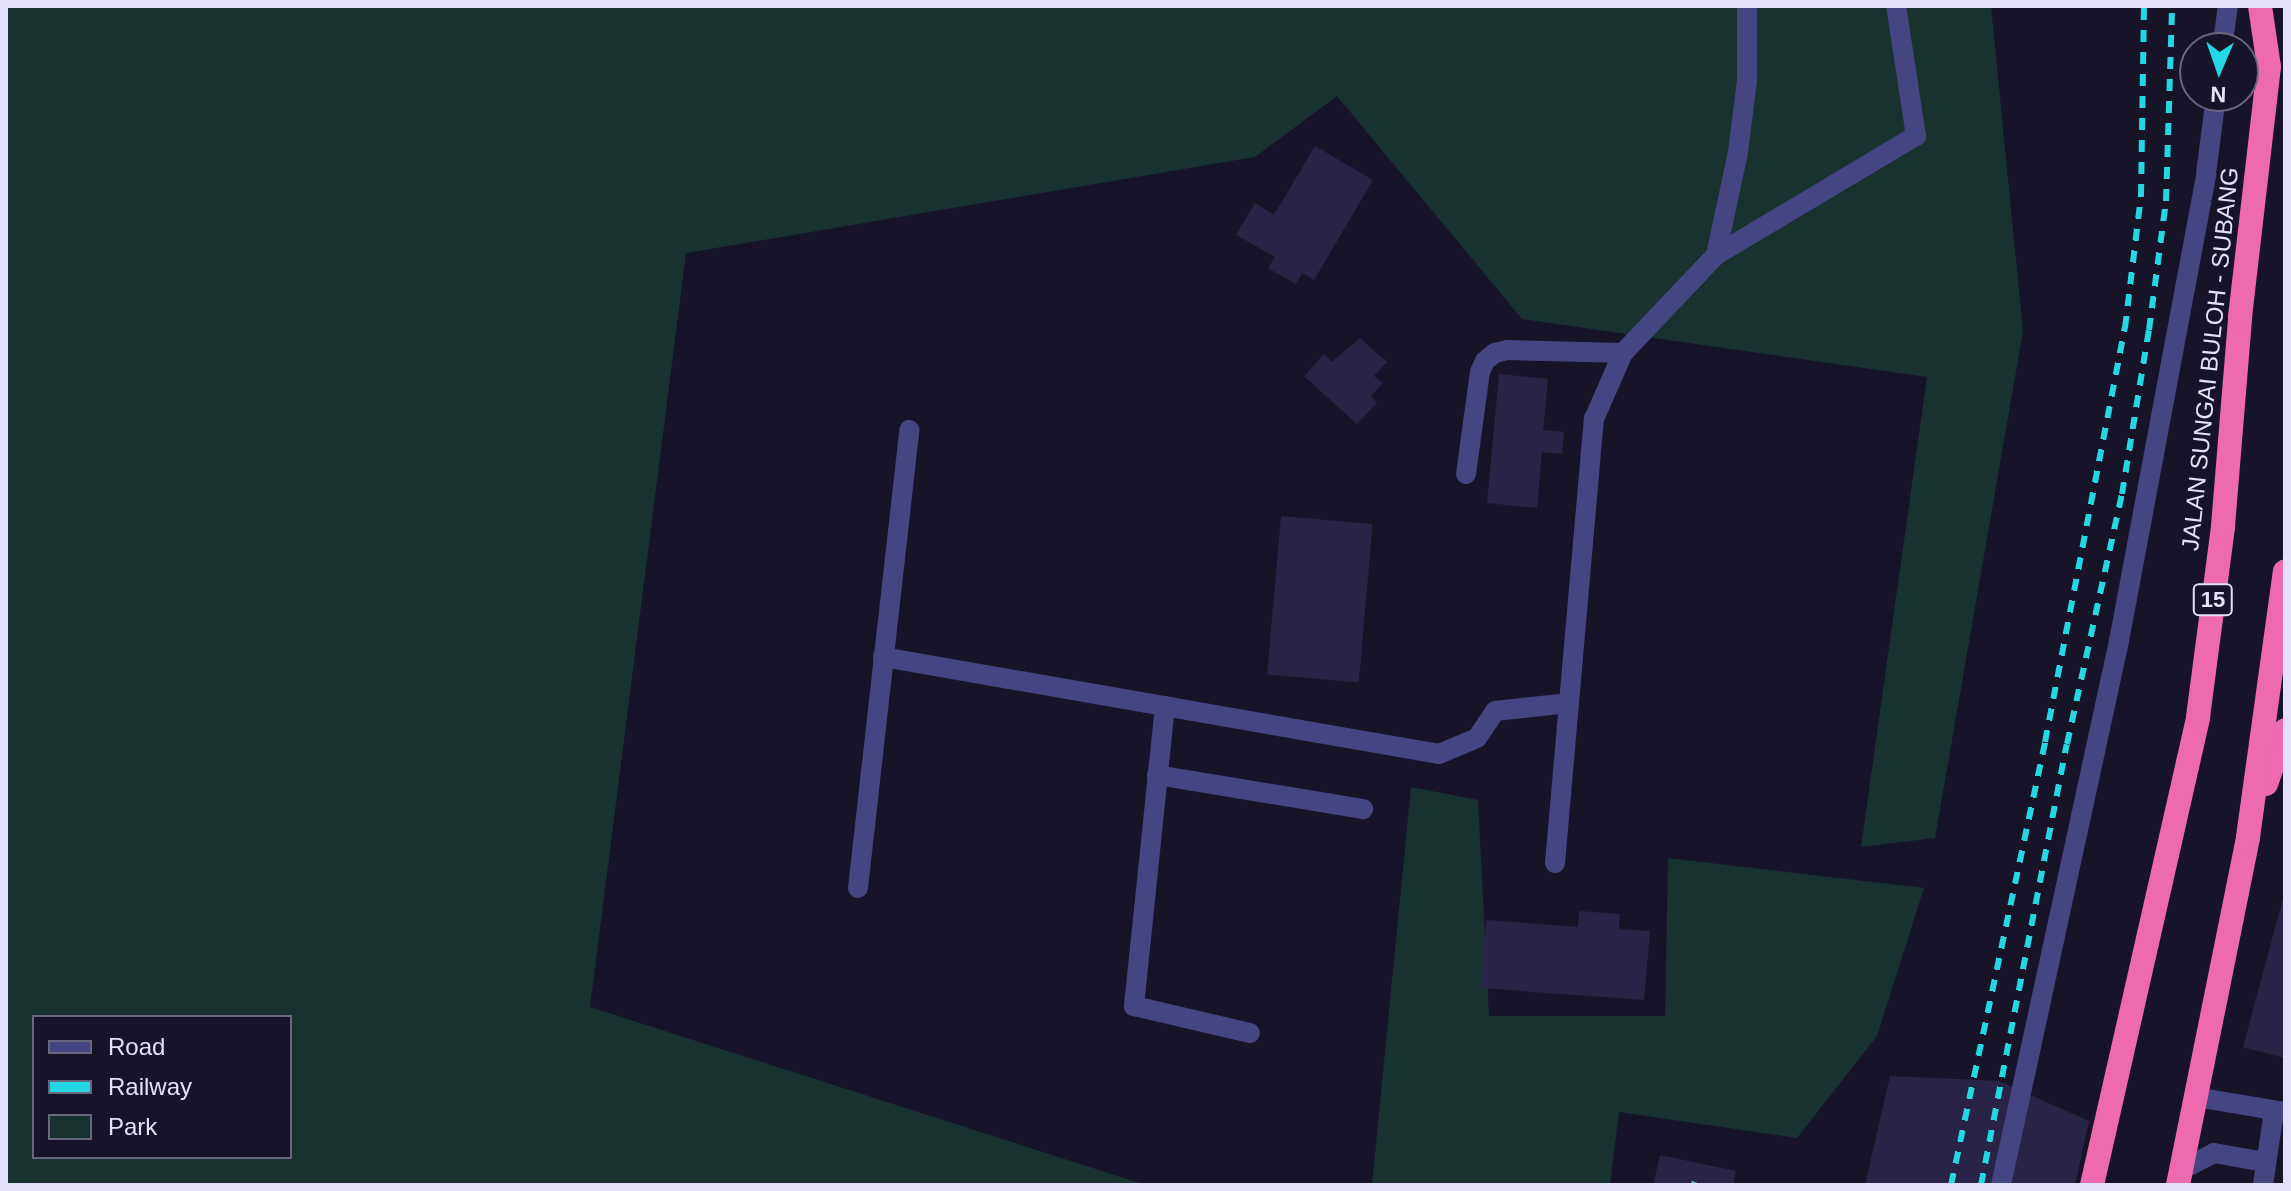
<!DOCTYPE html>
<style>
body{margin:0}
#map{position:relative;width:2291px;height:1191px;overflow:hidden;background:#171429;font-family:Arial,sans-serif}
div>[style]{position:absolute}
.green>*{inset:0;background:#183230}
.building>*{inset:0;background:#292347;transform-origin:0 0}
.path>*{height:5px;margin-top:-2.5px;transform-origin:0;background:repeating-linear-gradient(90deg,#41aea4 0 4px,transparent 0 10px)}
.minor>*{height:20px;margin:-10px;padding:0 10px;transform-origin:10px;border-radius:10px;background:#454582}
.highway>*{height:24px;margin:-12px;padding:0 12px;transform-origin:12px;border-radius:12px;background:#ec6aad}
.rail>*{height:6px;margin-top:-3px;transform-origin:0;background:repeating-linear-gradient(90deg,#24d7e3 0 12px,transparent 0 22px)}
span{translate:-50% -50%;white-space:nowrap;text-align:center;line-height:1.15;-webkit-text-stroke:6px #171429;paint-order:stroke}
.shield-label span{padding:2px 6px;background:#171429;border:2px solid;border-radius:6px;-webkit-text-stroke-width:0}
.shield-label{font-size:22px;color:#e2e0fb;font-weight:700}
.street-label{font-size:24px;color:#e2e0fb}
.frame{position:absolute;inset:0;border:8px solid #e2e0fb;pointer-events:none}
.legend{position:absolute;left:32px;top:1015px;width:260px;height:144px;box-sizing:border-box;background:#171429;border:2px solid #68667d;margin:0;padding:10px 14px;list-style:none;font-size:24px;color:#e2e0fb}
.legend li{display:flex;align-items:center;gap:16px;height:40px}
.legend b{width:40px;border:2px solid #68667d}
.north{position:absolute;left:2179px;top:32px;width:80px;height:80px;box-sizing:border-box;background:#171429;border:2px solid #68667d;border-radius:50%;rotate:182deg;font-size:22px;font-weight:700;line-height:32px;text-align:center;color:#e2e0fb}
.north::after{content:'';display:block;margin:auto;width:28px;height:36px;background:#24d7e3;clip-path:polygon(50% 0,100% 100%,50% 72%,0 100%)}
</style>
<div id="map">
<div class="green">
<i style="clip-path:polygon(evenodd,6px 6px,1991px 6px,2023px 331px,1935px 838px,1861px 847px,1927px 377px,1522px 319px,1337px 96px,1255px 157px,686px 253px,590px 1007px,1146px 1185px,6px 1185px,6px 6px,34px 1017px,290px 1017px,290px 1157px,34px 1157px,34px 1017px)"></i>
<i style="clip-path:polygon(1411px 787px,1478px 800px,1489px 1016px,1665px 1016px,1668px 858px,1924px 888px,1877px 1036px,1797px 1138px,1619px 1112px,1610px 1185px,1372px 1185px)"></i>
</div>
<div class="building">
<i style="clip-path:polygon(1315px 146px,1373px 180px,1314px 280px,1302px 273px,1296px 284px,1268px 268px,1275px 257px,1236px 235px,1255px 203px,1274px 215px)"></i>
<i style="clip-path:polygon(1360px 338px,1387px 362px,1374px 376px,1383px 383px,1371px 396px,1377px 403px,1357px 424px,1304px 376px,1324px 354px,1332px 362px)"></i>
<i style="clip-path:polygon(1499px 374px,1548px 379px,1543px 430px,1564px 432px,1562px 454px,1542px 452px,1537px 508px,1487px 503px)"></i>
<i style="left:1281px;top:516px;width:92px;height:159px;rotate:5deg"></i>
<i style="clip-path:polygon(2285px 891px,2285px 1058px,2243px 1047px)"></i>
<i style="clip-path:polygon(1579px 911px,1620px 914px,1619px 929px,1650px 931px,1644px 1000px,1481px 988px,1486px 920px,1578px 927px)"></i>
<i style="clip-path:polygon(1890px 1076px,1999px 1081px,2089px 1121px,2075px 1185px,1865px 1185px)"></i>
<i style="clip-path:polygon(1660px 1155px,1736px 1171px,1733px 1185px,1653px 1185px)"></i>
</div>
<div class="path">
<i style="left:1693px;top:1185px;width:6px;rotate:-72deg"></i>
</div>
<div class="minor">
<i style="left:2222px;top:48px;width:42px;rotate:-81.9deg"></i>
<i style="left:1716px;top:255px;width:105px;rotate:-77.9deg"></i>
<i style="left:1738px;top:152px;width:72px;rotate:-82.8deg"></i>
<i style="left:1747px;top:81px;width:75px;rotate:-90deg"></i>
<i style="left:1466px;top:474px;width:103px;rotate:-82.2deg"></i>
<i style="left:1480px;top:372px;width:12px;rotate:-66deg"></i>
<i style="left:1485px;top:361px;width:13px;rotate:-39deg"></i>
<i style="left:1495px;top:353px;width:12px;rotate:-14deg"></i>
<i style="left:1507px;top:350px;width:116px;rotate:1.5deg"></i>
<i style="left:883px;top:657px;width:564px;rotate:9.9deg"></i>
<i style="left:1439px;top:754px;width:41px;rotate:-22.8deg"></i>
<i style="left:1477px;top:738px;width:32px;rotate:-56deg"></i>
<i style="left:1495px;top:711px;width:74px;rotate:-6.2deg"></i>
<i style="left:1165px;top:706px;width:302px;rotate:95.9deg"></i>
<i style="left:1134px;top:1006px;width:119px;rotate:13.1deg"></i>
<i style="left:1157px;top:775px;width:209px;rotate:9.4deg"></i>
<i style="left:1555px;top:863px;width:446px;rotate:-85deg"></i>
<i style="left:1594px;top:419px;width:72px;rotate:-66.3deg"></i>
<i style="left:1623px;top:353px;width:135px;rotate:-46.5deg"></i>
<i style="left:1716px;top:255px;width:233px;rotate:-30.8deg"></i>
<i style="left:1916px;top:136px;width:132px;rotate:-98.7deg"></i>
<i style="left:858px;top:888px;width:461px;rotate:-83.6deg"></i>
<i style="left:2196px;top:1097px;width:90px;rotate:9.6deg"></i>
<i style="left:2181px;top:1170px;width:37px;rotate:-27deg"></i>
<i style="left:2214px;top:1153px;width:52px;rotate:10deg"></i>
<i style="left:2001px;top:1185px;width:557px;rotate:-77.76deg"></i>
<i style="left:2119px;top:641px;width:475px;rotate:-79.4deg"></i>
<i style="left:2206px;top:174px;width:79px;rotate:-82.7deg"></i>
<i style="left:2263px;top:1185px;width:75px;rotate:-81.5deg"></i>
</div>
<div class="highway">
<i style="left:2266px;top:784px;width:57px;rotate:-70.6deg"></i>
<i style="left:2092px;top:1185px;width:480px;rotate:-77.2deg"></i>
<i style="left:2198px;top:717px;width:193px;rotate:-82.5deg"></i>
<i style="left:2223px;top:526px;width:210px;rotate:-85.3deg"></i>
<i style="left:2240px;top:317px;width:252px;rotate:-83.4deg"></i>
<i style="left:2269px;top:67px;width:62px;rotate:-98.4deg"></i>
<i style="left:2178px;top:1185px;width:355px;rotate:-78.6deg"></i>
<i style="left:2248px;top:837px;width:268px;rotate:-82.1deg"></i>
</div>
<div class="rail">
<i style="left:1951px;top:1185px;width:453px;rotate:-78deg"></i>
<i style="left:2045px;top:742px;width:422px;rotate:-79.1deg"></i>
<i style="left:2125px;top:328px;width:133px;rotate:-83.1deg"></i>
<i style="left:2141px;top:196px;width:190px;rotate:-89.1deg"></i>
<i style="left:1981px;top:1185px;width:449px;rotate:-79deg"></i>
<i style="left:2067px;top:744px;width:256px;rotate:-77.6deg"></i>
<i style="left:2122px;top:494px;width:166px;rotate:-80.7deg"></i>
<i style="left:2149px;top:330px;width:130px;rotate:-82.5deg"></i>
<i style="left:2166px;top:201px;width:195px;rotate:-88.2deg"></i>
</div>
<div class="shield-label">
<span style="left:2213px;top:600px">15</span>
</div>
<div class="street-label">
<span style="left:2210px;top:359px;rotate:-84deg">JALAN SUNGAI BULOH - SUBANG</span>
</div>
<div class="frame"></div>
<ul class="legend">
<li><b style="height:10px;background:#454582"></b>Road</li>
<li><b style="height:10px;background:#24d7e3"></b>Railway</li>
<li><b style="height:22px;background:#183230"></b>Park</li>
</ul>
<div class="north">N</div>
</div>
